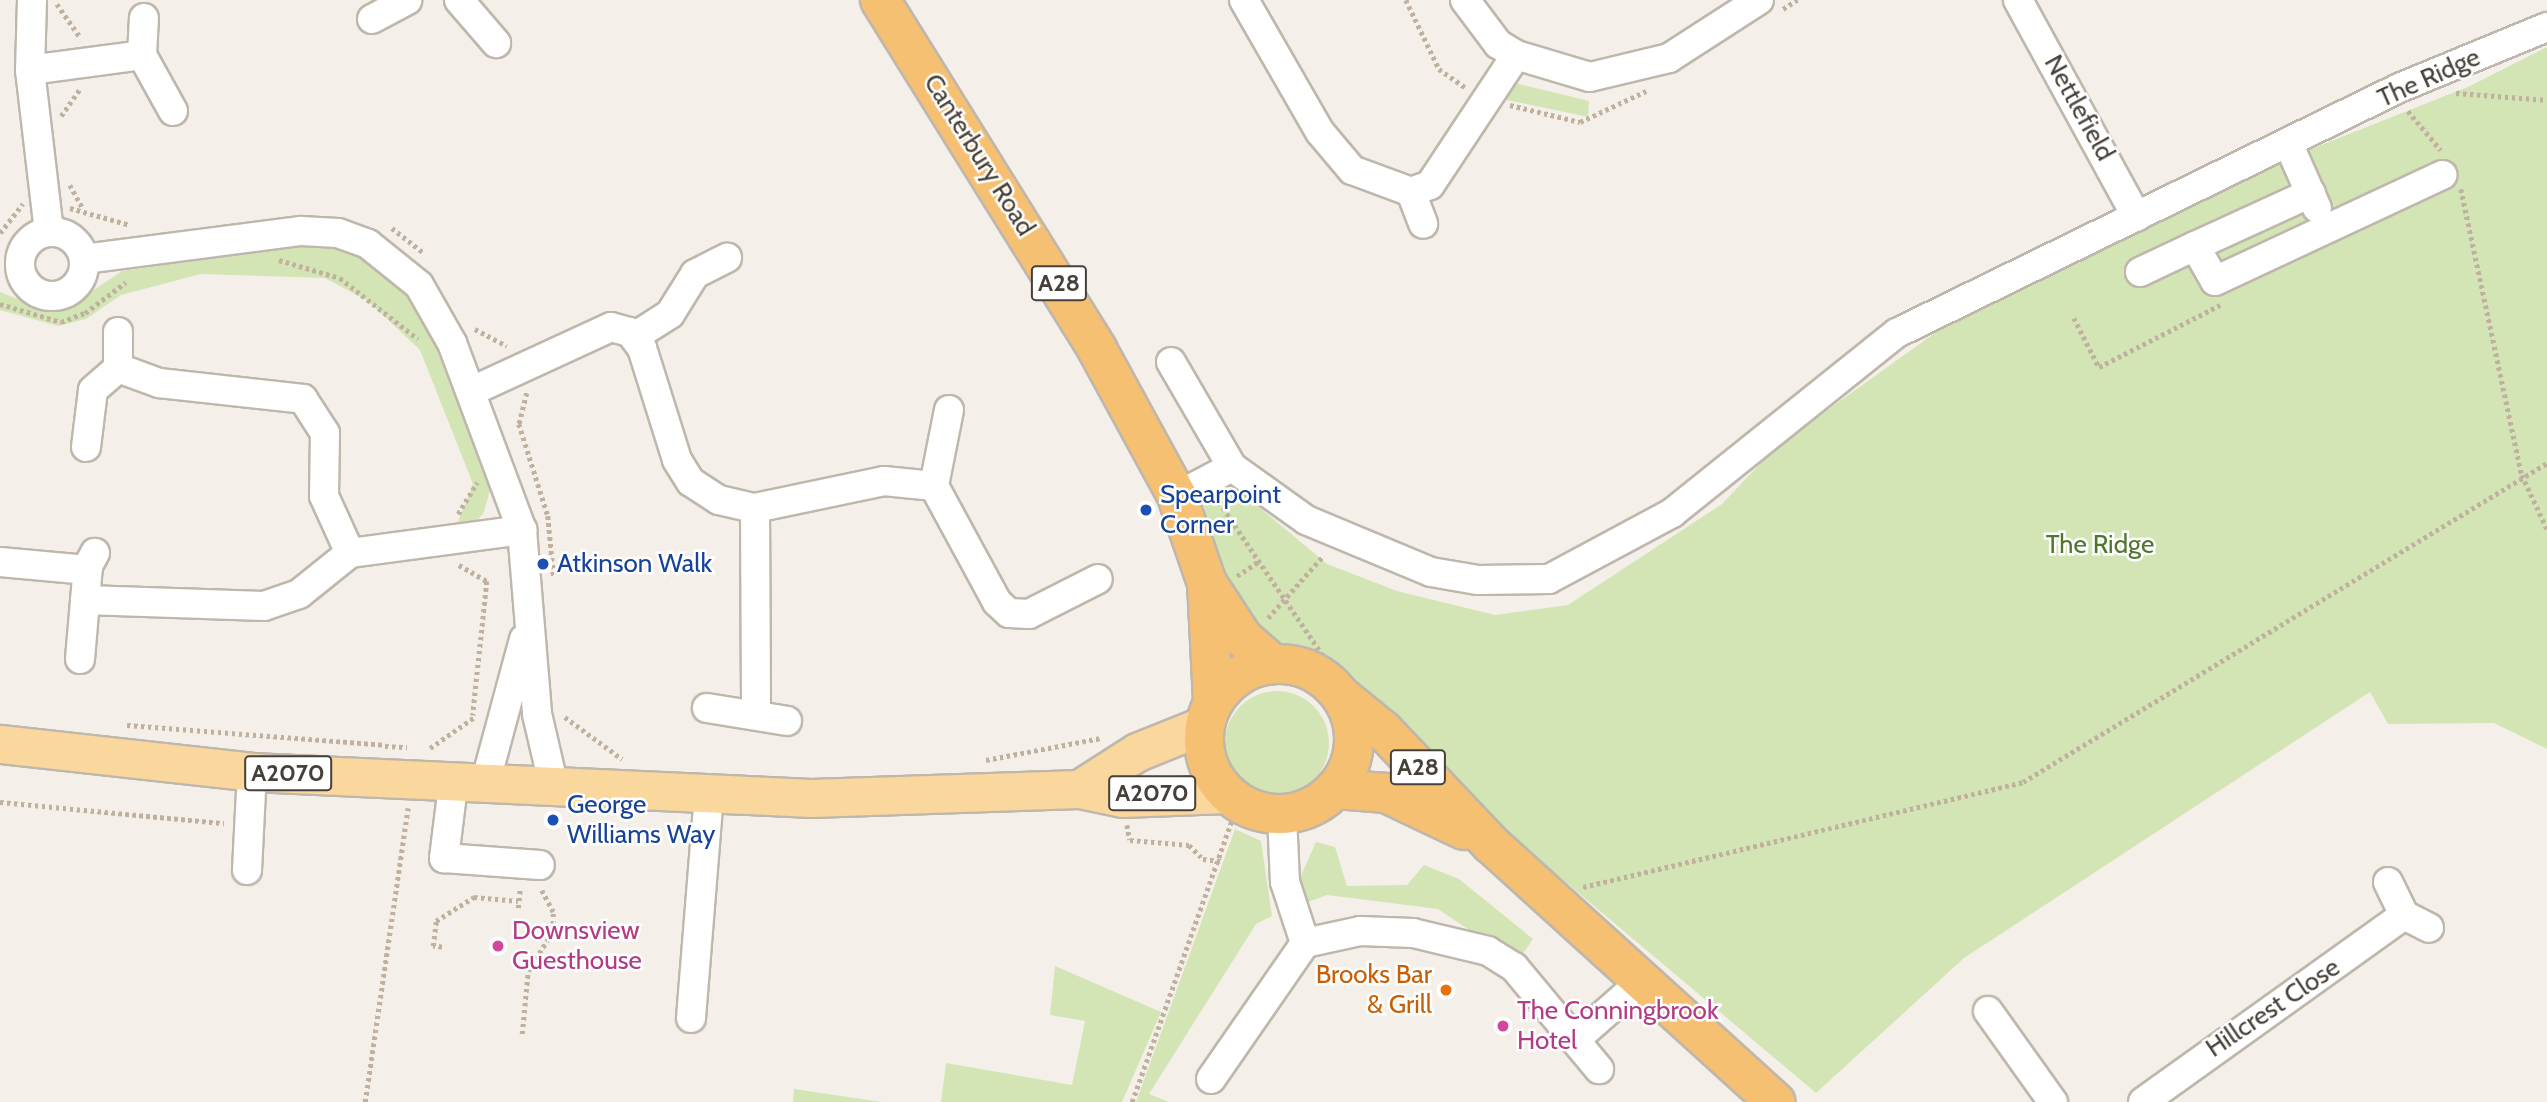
<!DOCTYPE html>
<style>
body{margin:0}
#map{position:relative;width:2547px;height:1102px;overflow:hidden;background:#f4f0e9;font-family:Cabin,sans-serif}
div>[style]{position:absolute}
.green>*{inset:0;background:#d3e5b5}
.round{border-radius:50%}
.path>*{height:4.5px;margin-top:-2.25px;transform-origin:0;background:repeating-linear-gradient(90deg,#c0b19e 0 3.5px,transparent 0 7px)}
.roads{filter:drop-shadow(2px 0 #bfb7ac) drop-shadow(-2px 0 #bfb7ac) drop-shadow(0 2px #bfb7ac) drop-shadow(0 -2px #bfb7ac)}
.minor>*{height:28px;margin:-14px;padding:0 14px;transform-origin:14px;border-radius:14px;background:#fff}
.minor>.ring{margin:-14px;padding:0;box-sizing:content-box;background:none;border:28px solid #fff;border-radius:50%}
.major>*{height:37px;margin:-18.5px;padding:0 18.5px;transform-origin:18.5px;border-radius:18.5px;background:#f9d79d}
.highway>*{height:38px;margin:-19px;padding:0 19px;transform-origin:19px;border-radius:19px;background:#f6c072}
.highway>.ring{margin:-19px;padding:0;box-sizing:content-box;background:none;border:38px solid #f6c072;border-radius:50%}
.dots>*{width:19px;height:19px;translate:-50% -50%;box-sizing:border-box;border:4px solid #fff;border-radius:50%}
span{translate:-50% -50%;white-space:nowrap;text-align:center;line-height:1.15;-webkit-text-stroke:5px #fff;paint-order:stroke}
.shield-label span{padding:2px 5px;background:#fff;border:2px solid;border-radius:5px;-webkit-text-stroke-width:0}
.shield-label{font-size:24px;color:#474038;font-weight:700}
.street-label{font-size:26px;color:#474038}
.transit-label{font-size:26px;color:#164399}
.left{translate:0 -50%;text-align:left}
.park-label{font-size:26px;color:#4f762e}
.hotel-label{font-size:26px;color:#b23c85}
.food-label{font-size:26px;color:#c56008}
.right{translate:-100% -50%;text-align:right}
</style>
<div id="map">
<div class="green">
<i style="clip-path:polygon(2547px 47px,2547px 749px,2494px 723px,2388px 724px,2370px 692px,1964px 958px,1816px 1093px,1498px 825px,1407px 730px,1316px 661px,1260px 643px,1218px 573px,1203px 502px,1235px 487px,1327px 564px,1397px 591px,1495px 615px,1568px 605px,1722px 504px,1776px 447px,1960px 315px,2162px 208px,2470px 86px)"></i>
<i style="clip-path:polygon(1511px 82px,1589px 101px,1588px 117px,1502px 99px)"></i>
<i style="clip-path:polygon(297px 246px,336px 247px,359px 256px,403px 286px,423px 314px,490px 490px,484px 512px,471px 528px,454px 532px,473px 484px,420px 350px,368px 301px,325px 278px,201px 274px,121px 295px,86px 319px,58px 326px,0 310px,0 292px,38px 307px,65px 309px,122px 271px)"></i>
<i class="round" style="left:1225px;top:691px;width:104px;height:104px"></i>
<i style="clip-path:polygon(1235px 829px,1261px 841px,1272px 916px,1256px 924px,1149px 1094px,1169px 1102px,1136px 1102px)"></i>
<i style="clip-path:polygon(1316px 842px,1335px 847px,1347px 886px,1407px 885px,1424px 865px,1459px 879px,1533px 939px,1517px 962px,1438px 909px,1327px 895px,1305px 903px,1299px 880px)"></i>
<i style="clip-path:polygon(1055px 966px,1161px 1012px,1122px 1102px,941px 1102px,946px 1063px,1072px 1085px,1085px 1021px,1050px 1015px)"></i>
<i style="clip-path:polygon(794px 1089px,882px 1102px,793px 1102px)"></i>
</div>
<div class="path">
<i style="left:1406px;top:0;width:76px;rotate:64.4deg"></i>
<i style="left:1439px;top:69px;width:33px;rotate:35deg"></i>
<i style="left:57px;top:4px;width:40px;rotate:55.1deg"></i>
<i style="left:1783px;top:9px;width:17px;rotate:-33deg"></i>
<i style="left:2456px;top:93px;width:91px;rotate:4.4deg"></i>
<i style="left:1510px;top:105px;width:72px;rotate:13.7deg"></i>
<i style="left:1580px;top:122px;width:73px;rotate:-25.2deg"></i>
<i style="left:2408px;top:111px;width:51px;rotate:49.8deg"></i>
<i style="left:61px;top:116px;width:33px;rotate:-55deg"></i>
<i style="left:70px;top:185px;width:26px;rotate:61deg"></i>
<i style="left:2461px;top:189px;width:292px;rotate:78deg"></i>
<i style="left:2522px;top:475px;width:60px;rotate:65.2deg"></i>
<i style="left:70px;top:208px;width:62px;rotate:15.8deg"></i>
<i style="left:392px;top:228px;width:41px;rotate:38deg"></i>
<i style="left:0;top:233px;width:37px;rotate:-52deg"></i>
<i style="left:279px;top:260px;width:64px;rotate:16.4deg"></i>
<i style="left:340px;top:278px;width:99px;rotate:38deg"></i>
<i style="left:0;top:304px;width:64px;rotate:16.4deg"></i>
<i style="left:61px;top:322px;width:26px;rotate:-21deg"></i>
<i style="left:85px;top:313px;width:51px;rotate:-37.1deg"></i>
<i style="left:2074px;top:318px;width:55px;rotate:63deg"></i>
<i style="left:2099px;top:367px;width:136px;rotate:-27.1deg"></i>
<i style="left:475px;top:329px;width:36px;rotate:28deg"></i>
<i style="left:527px;top:393px;width:32px;rotate:104deg"></i>
<i style="left:519px;top:424px;width:96px;rotate:72.5deg"></i>
<i style="left:548px;top:516px;width:62px;rotate:84.5deg"></i>
<i style="left:1219px;top:502px;width:202px;rotate:55.9deg"></i>
<i style="left:458px;top:514px;width:37px;rotate:-59deg"></i>
<i style="left:459px;top:565px;width:32px;rotate:30deg"></i>
<i style="left:487px;top:581px;width:135px;rotate:96deg"></i>
<i style="left:1237px;top:576px;width:27px;rotate:-34deg"></i>
<i style="left:1268px;top:618px;width:84px;rotate:-48.4deg"></i>
<i style="left:565px;top:717px;width:71px;rotate:36.4deg"></i>
<i style="left:127px;top:725px;width:259px;rotate:4.4deg"></i>
<i style="left:385px;top:746px;width:22px;rotate:3deg"></i>
<i style="left:430px;top:748px;width:56px;rotate:-34.8deg"></i>
<i style="left:986px;top:760px;width:117px;rotate:-10.8deg"></i>
<i style="left:0;top:802px;width:225px;rotate:5.4deg"></i>
<i style="left:1127px;top:825px;width:15px;rotate:79deg"></i>
<i style="left:1130px;top:840px;width:59px;rotate:4.8deg"></i>
<i style="left:1189px;top:845px;width:20px;rotate:45deg"></i>
<i style="left:1203px;top:859px;width:18px;rotate:6deg"></i>
<i style="left:1583px;top:887px;width:452px;rotate:-13.4deg"></i>
<i style="left:2023px;top:782px;width:613px;rotate:-31.33deg"></i>
<i style="left:518px;top:908px;width:19px;rotate:-84deg"></i>
<i style="left:442px;top:947px;width:9px;rotate:-174deg"></i>
<i style="left:433px;top:946px;width:25px;rotate:-83deg"></i>
<i style="left:436px;top:921px;width:45px;rotate:-32.3deg"></i>
<i style="left:474px;top:897px;width:44px;rotate:5.2deg"></i>
<i style="left:522px;top:1034px;width:63px;rotate:-84.6deg"></i>
<i style="left:528px;top:971px;width:47px;rotate:-58deg"></i>
<i style="left:553px;top:931px;width:19px;rotate:-90deg"></i>
<i style="left:553px;top:912px;width:27px;rotate:-118deg"></i>
<i style="left:365px;top:1102px;width:297px;rotate:-81.7deg"></i>
<i style="left:1132px;top:1102px;width:299px;rotate:-70.5deg"></i>
</div>
<div class="roads">
<div class="minor">
<i style="left:32px;top:0;width:70px;rotate:91.6deg"></i>
<i style="left:30px;top:70px;width:163px;rotate:83.3deg"></i>
<i style="left:459px;top:0;width:57px;rotate:49.3deg"></i>
<i style="left:1244px;top:0;width:152px;rotate:60.1deg"></i>
<i style="left:1320px;top:132px;width:50px;rotate:49.9deg"></i>
<i style="left:1352px;top:170px;width:63px;rotate:20.4deg"></i>
<i style="left:1411px;top:192px;width:20px;rotate:-20deg"></i>
<i style="left:1430px;top:185px;width:156px;rotate:-56.5deg"></i>
<i style="left:1465px;top:0;width:55px;rotate:53.1deg"></i>
<i style="left:1498px;top:44px;width:21px;rotate:31deg"></i>
<i style="left:1516px;top:55px;width:77px;rotate:16.6deg"></i>
<i style="left:1590px;top:77px;width:81px;rotate:-13.5deg"></i>
<i style="left:1669px;top:58px;width:107px;rotate:-32.8deg"></i>
<i style="left:2018px;top:0;width:247px;rotate:61.3deg"></i>
<i style="left:372px;top:19px;width:40px;rotate:-28deg"></i>
<i style="left:142px;top:55px;width:37px;rotate:-87deg"></i>
<i style="left:30px;top:70px;width:113px;rotate:-7.6deg"></i>
<i style="left:142px;top:55px;width:64px;rotate:61deg"></i>
<i style="left:2288px;top:143px;width:71px;rotate:66deg"></i>
<i style="left:1411px;top:192px;width:34px;rotate:69deg"></i>
<i style="left:2311px;top:193px;width:128px;rotate:155.4deg"></i>
<i style="left:2195px;top:246px;width:40px;rotate:60.3deg"></i>
<i style="left:2215px;top:281px;width:251px;rotate:-25deg"></i>
<i class="ring" style="left:20px;top:232px;width:36px;height:36px"></i>
<i style="left:84px;top:259px;width:219px;rotate:-7.4deg"></i>
<i style="left:301px;top:231px;width:37px;rotate:3deg"></i>
<i style="left:338px;top:233px;width:32px;rotate:20deg"></i>
<i style="left:368px;top:244px;width:65px;rotate:38.8deg"></i>
<i style="left:419px;top:285px;width:67px;rotate:60.4deg"></i>
<i style="left:452px;top:343px;width:200px;rotate:69.5deg"></i>
<i style="left:522px;top:530px;width:185px;rotate:85.3deg"></i>
<i style="left:537px;top:714px;width:71px;rotate:76.9deg"></i>
<i style="left:2140px;top:272px;width:61px;rotate:-25.3deg"></i>
<i style="left:634px;top:337px;width:43px;rotate:-32.6deg"></i>
<i style="left:670px;top:314px;width:47px;rotate:-58deg"></i>
<i style="left:695px;top:274px;width:36px;rotate:-27deg"></i>
<i style="left:1171px;top:362px;width:121px;rotate:59.8deg"></i>
<i style="left:118px;top:368px;width:44px;rotate:20.1deg"></i>
<i style="left:159px;top:383px;width:145px;rotate:6.3deg"></i>
<i style="left:303px;top:399px;width:40px;rotate:57.1deg"></i>
<i style="left:325px;top:433px;width:63px;rotate:90.9deg"></i>
<i style="left:324px;top:496px;width:63px;rotate:65.5deg"></i>
<i style="left:472px;top:391px;width:153px;rotate:-24.7deg"></i>
<i style="left:611px;top:327px;width:20px;rotate:15deg"></i>
<i style="left:630px;top:332px;width:20px;rotate:53deg"></i>
<i style="left:642px;top:348px;width:117px;rotate:72.6deg"></i>
<i style="left:677px;top:460px;width:26px;rotate:58deg"></i>
<i style="left:691px;top:482px;width:33px;rotate:33deg"></i>
<i style="left:719px;top:500px;width:37px;rotate:13deg"></i>
<i style="left:755px;top:508px;width:132px;rotate:-11.8deg"></i>
<i style="left:884px;top:481px;width:50px;rotate:5.7deg"></i>
<i style="left:949px;top:410px;width:77px;rotate:101.2deg"></i>
<i style="left:934px;top:486px;width:132px;rotate:61.5deg"></i>
<i style="left:997px;top:602px;width:16px;rotate:43deg"></i>
<i style="left:1009px;top:613px;width:20px;rotate:3deg"></i>
<i style="left:1029px;top:614px;width:77px;rotate:-26.9deg"></i>
<i style="left:86px;top:447px;width:57px;rotate:-83deg"></i>
<i style="left:93px;top:390px;width:33px;rotate:-41deg"></i>
<i style="left:118px;top:368px;width:36px;rotate:-90deg"></i>
<i style="left:1177px;top:496px;width:62px;rotate:-27.8deg"></i>
<i style="left:1232px;top:467px;width:91px;rotate:35.6deg"></i>
<i style="left:1306px;top:520px;width:135px;rotate:22.6deg"></i>
<i style="left:1431px;top:572px;width:48px;rotate:9.7deg"></i>
<i style="left:1478px;top:580px;width:71px;rotate:-0.8deg"></i>
<i style="left:1549px;top:579px;width:140px;rotate:-28.2deg"></i>
<i style="left:1672px;top:513px;width:288px;rotate:-38.7deg"></i>
<i style="left:1897px;top:333px;width:559px;rotate:-26.01deg"></i>
<i style="left:2399px;top:88px;width:160px;rotate:-22.4deg"></i>
<i style="left:755px;top:508px;width:204px;rotate:89.7deg"></i>
<i style="left:0;top:562px;width:88px;rotate:5.2deg"></i>
<i style="left:85px;top:600px;width:179px;rotate:1.9deg"></i>
<i style="left:264px;top:606px;width:37px;rotate:-19deg"></i>
<i style="left:299px;top:594px;width:65px;rotate:-38.8deg"></i>
<i style="left:350px;top:553px;width:174px;rotate:-7.6deg"></i>
<i style="left:80px;top:659px;width:93px;rotate:-85.1deg"></i>
<i style="left:88px;top:566px;width:15px;rotate:-62deg"></i>
<i style="left:707px;top:708px;width:81px;rotate:9.2deg"></i>
<i style="left:454px;top:778px;width:81px;rotate:97.1deg"></i>
<i style="left:444px;top:858px;width:96px;rotate:4.2deg"></i>
<i style="left:486px;top:780px;width:146px;rotate:-74.9deg"></i>
<i style="left:247px;top:870px;width:98px;rotate:-87.1deg"></i>
<i style="left:2388px;top:882px;width:37px;rotate:64deg"></i>
<i style="left:2404px;top:915px;width:28px;rotate:27deg"></i>
<i style="left:1305px;top:943px;width:56px;rotate:-12.3deg"></i>
<i style="left:1360px;top:931px;width:53px;rotate:2.2deg"></i>
<i style="left:1413px;top:933px;width:77px;rotate:13.5deg"></i>
<i style="left:1488px;top:951px;width:31px;rotate:32deg"></i>
<i style="left:1514px;top:967px;width:133px;rotate:50.2deg"></i>
<i style="left:1988px;top:1011px;width:112px;rotate:54.5deg"></i>
<i style="left:691px;top:1018px;width:226px;rotate:-85.4deg"></i>
<i style="left:1576px;top:1039px;width:88px;rotate:-41.3deg"></i>
<i style="left:1211px;top:1079px;width:165px;rotate:-55.3deg"></i>
<i style="left:1305px;top:943px;width:64px;rotate:-108.2deg"></i>
<i style="left:1285px;top:882px;width:67px;rotate:-92.6deg"></i>
<i style="left:2143px;top:1102px;width:321px;rotate:-35.6deg"></i>
</div>
<div class="major">
<i style="left:0;top:744px;width:254px;rotate:6.3deg"></i>
<i style="left:252px;top:772px;width:560px;rotate:2.66deg"></i>
<i style="left:811px;top:798px;width:268px;rotate:-1.9deg"></i>
<i style="left:1079px;top:789px;width:44px;rotate:11.8deg"></i>
<i style="left:1122px;top:798px;width:104px;rotate:-2.2deg"></i>
<i style="left:1079px;top:789px;width:69px;rotate:-32.5deg"></i>
<i style="left:1137px;top:752px;width:72px;rotate:-21.9deg"></i>
</div>
<div class="highway">
<i style="left:880px;top:0;width:411px;rotate:58.1deg"></i>
<i style="left:1097px;top:349px;width:167px;rotate:61.4deg"></i>
<i style="left:1177px;top:496px;width:92px;rotate:71deg"></i>
<i style="left:1207px;top:583px;width:66px;rotate:56.8deg"></i>
<i style="left:1243px;top:638px;width:40px;rotate:41deg"></i>
<i style="left:1207px;top:583px;width:118px;rotate:87.1deg"></i>
<i class="ring" style="left:1204px;top:664px;width:112px;height:112px"></i>
<i style="left:1341px;top:696px;width:55px;rotate:39.1deg"></i>
<i style="left:1384px;top:731px;width:156px;rotate:46.6deg"></i>
<i style="left:1491px;top:844px;width:384px;rotate:42.2deg"></i>
<i style="left:1335px;top:789px;width:51px;rotate:4.5deg"></i>
<i style="left:1386px;top:793px;width:86px;rotate:25.4deg"></i>
</div>
</div>
<div class="dots">
<i style="left:1146px;top:510px;background:#1a4fb4"></i>
<i style="left:543px;top:564px;background:#1a4fb4"></i>
<i style="left:553px;top:820px;background:#1a4fb4"></i>
<i style="left:498px;top:946px;background:#d1479c"></i>
<i style="left:1446px;top:990px;background:#e8710a"></i>
<i style="left:1503px;top:1026px;background:#d1479c"></i>
</div>
<div class="shield-label">
<span style="left:1059px;top:283px">A28</span>
<span style="left:1418px;top:767px">A28</span>
<span style="left:288px;top:773px">A2070</span>
<span style="left:1152px;top:793px">A2070</span>
</div>
<div class="street-label">
<span style="left:2429px;top:78px;rotate:-24deg">The Ridge</span>
<span style="left:2079px;top:108px;rotate:61deg">Nettlefield</span>
<span style="left:979px;top:155px;rotate:58deg">Canterbury Road</span>
<span style="left:2273px;top:1008px;rotate:-34deg">Hillcrest Close</span>
</div>
<div class="transit-label">
<span class="left" style="left:1160px;top:510px">Spearpoint<br>Corner</span>
<span class="left" style="left:557px;top:564px">Atkinson Walk</span>
<span class="left" style="left:567px;top:820px">George<br>Williams Way</span>
</div>
<div class="park-label">
<span style="left:2100px;top:545px">The Ridge</span>
</div>
<div class="hotel-label">
<span class="left" style="left:512px;top:946px">Downsview<br>Guesthouse</span>
<span class="left" style="left:1517px;top:1026px">The Conningbrook<br>Hotel</span>
</div>
<div class="food-label">
<span class="right" style="left:1432px;top:990px">Brooks Bar<br>&amp; Grill</span>
</div>
</div>
